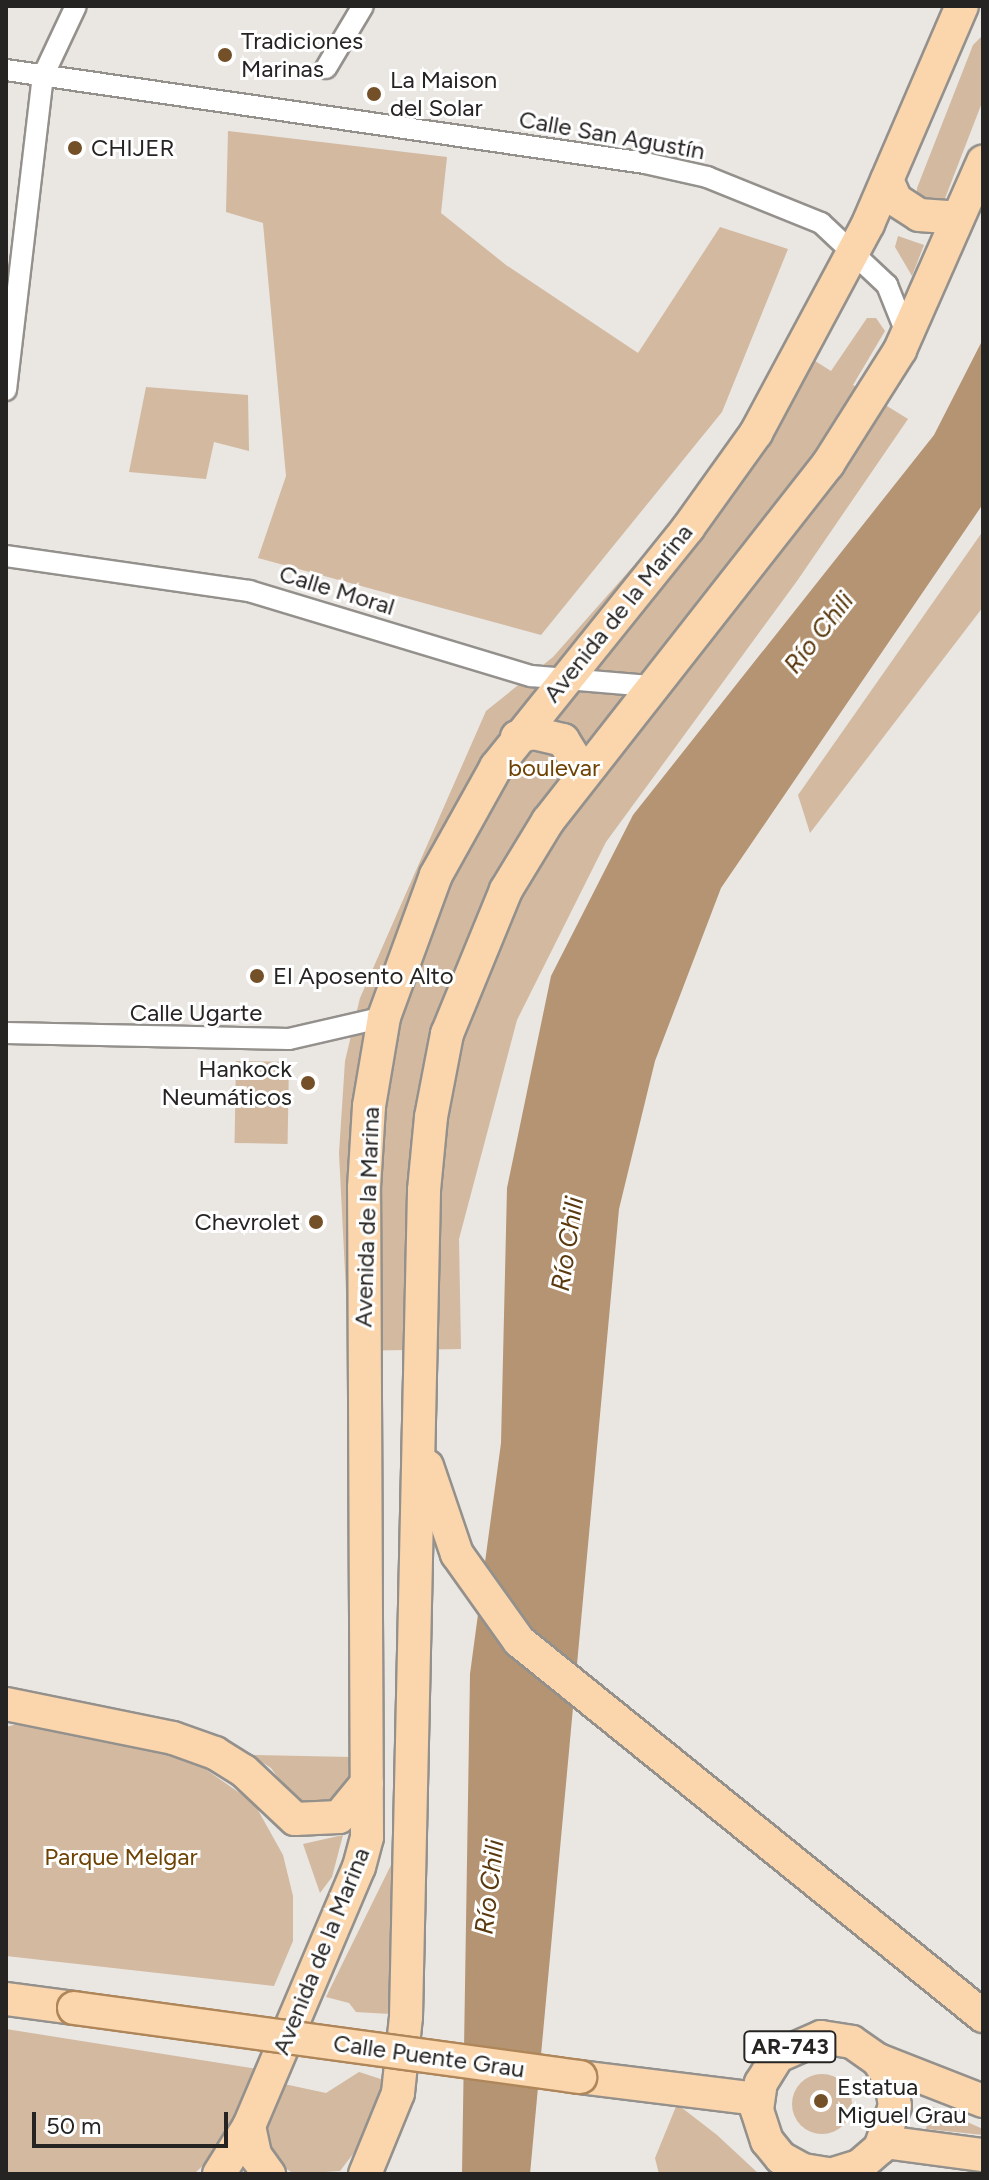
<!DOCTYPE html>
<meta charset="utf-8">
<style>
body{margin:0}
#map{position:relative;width:989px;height:2180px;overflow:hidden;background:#eae6e2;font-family:Figtree,sans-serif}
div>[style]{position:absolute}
.green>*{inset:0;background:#d2b9a0;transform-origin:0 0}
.round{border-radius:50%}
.water>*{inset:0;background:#b49472}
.roads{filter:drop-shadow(2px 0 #94918d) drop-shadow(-2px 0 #94918d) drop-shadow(0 2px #94918d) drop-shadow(0 -2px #94918d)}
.minor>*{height:20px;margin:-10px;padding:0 10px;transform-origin:10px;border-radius:10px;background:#fff}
.primary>*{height:32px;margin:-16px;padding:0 16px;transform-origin:16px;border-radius:16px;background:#fbd6ad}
.bridges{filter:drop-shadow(2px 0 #af8659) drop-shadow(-2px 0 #af8659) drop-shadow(0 2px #af8659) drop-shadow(0 -2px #af8659)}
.primary-bridge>*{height:32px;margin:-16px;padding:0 16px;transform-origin:16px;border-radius:16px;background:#fbd6ad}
.dots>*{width:22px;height:22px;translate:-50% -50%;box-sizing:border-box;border:4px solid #fff;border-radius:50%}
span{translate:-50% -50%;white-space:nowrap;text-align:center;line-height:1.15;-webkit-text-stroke:6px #fff;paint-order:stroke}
.shield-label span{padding:2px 6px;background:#fff;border:2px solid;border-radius:6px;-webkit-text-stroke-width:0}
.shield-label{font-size:22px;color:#252422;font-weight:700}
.poi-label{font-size:24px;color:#252422}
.left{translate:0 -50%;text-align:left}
.right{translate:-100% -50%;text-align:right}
.street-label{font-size:24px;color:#252422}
.park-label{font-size:24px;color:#6e4203}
.water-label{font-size:26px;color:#5a390e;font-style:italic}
.frame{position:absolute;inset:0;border:8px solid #252422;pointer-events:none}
.scale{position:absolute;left:32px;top:2112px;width:196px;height:36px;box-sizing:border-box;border:4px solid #252422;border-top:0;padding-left:10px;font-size:24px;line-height:28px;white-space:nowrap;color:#252422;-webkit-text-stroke:6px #fff;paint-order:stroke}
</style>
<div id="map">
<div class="green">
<i style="clip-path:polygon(983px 35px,983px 100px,944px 201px,930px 204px,917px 195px,917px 188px,973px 45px)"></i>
<i style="clip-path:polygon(228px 131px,447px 157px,441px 213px,506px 265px,638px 353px,720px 227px,788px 249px,722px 412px,541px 635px,258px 558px,286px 476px,263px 223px,226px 212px)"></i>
<i style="clip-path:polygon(898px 236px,924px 245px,912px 276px,895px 247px)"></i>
<i style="clip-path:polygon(867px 318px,876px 318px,885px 331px,853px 385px,908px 419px,797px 581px,606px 842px,517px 1020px,459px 1239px,461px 1349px,349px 1351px,339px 1153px,345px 1061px,360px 998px,486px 711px,553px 657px,674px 520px,748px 426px,788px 344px,831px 371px)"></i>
<i style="clip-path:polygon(146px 387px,248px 395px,249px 451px,214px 442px,206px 479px,129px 472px)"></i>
<i style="clip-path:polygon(983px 531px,983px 607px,810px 833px,798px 795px)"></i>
<i style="left:236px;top:1061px;width:53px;height:82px;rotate:1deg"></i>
<i style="clip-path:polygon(21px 1723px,188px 1757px,254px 1803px,283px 1855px,293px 1896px,293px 1941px,274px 1986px,6px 1956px,6px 1727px)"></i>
<i style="clip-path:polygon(251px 1755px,352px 1757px,352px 1786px,319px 1815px,292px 1797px,271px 1768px)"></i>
<i style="clip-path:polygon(343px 1835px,332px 1877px,320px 1893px,303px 1844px)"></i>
<i style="clip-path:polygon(392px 1863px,390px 2014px,356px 2012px,349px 2003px,326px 1997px)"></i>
<i style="clip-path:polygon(6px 2029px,258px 2069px,246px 2104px,214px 2155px,194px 2174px,6px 2174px)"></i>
<i style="clip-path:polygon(359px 2072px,387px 2081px,373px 2128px,340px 2171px,294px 2174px,266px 2155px,260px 2130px,284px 2084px,326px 2093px)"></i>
<i class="round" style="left:792px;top:2074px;width:60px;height:60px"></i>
<i style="clip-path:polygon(677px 2104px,717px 2135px,759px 2174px,659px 2174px,655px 2158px)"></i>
<i style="clip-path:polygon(931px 2106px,983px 2129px,983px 2135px,926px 2129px)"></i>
</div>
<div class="water">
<i style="clip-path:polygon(983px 339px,983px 504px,721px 888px,655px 1061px,619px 1209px,530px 2174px,462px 2174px,470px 1674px,501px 1443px,507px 1188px,551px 976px,633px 815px,934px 435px)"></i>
</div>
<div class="roads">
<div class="minor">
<i style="left:326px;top:68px;width:72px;rotate:-59.2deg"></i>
<i style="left:6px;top:70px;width:646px;rotate:8.28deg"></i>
<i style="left:645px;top:163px;width:64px;rotate:12.7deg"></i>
<i style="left:707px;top:177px;width:123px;rotate:22deg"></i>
<i style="left:821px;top:223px;width:91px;rotate:43.2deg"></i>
<i style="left:887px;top:285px;width:54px;rotate:68.2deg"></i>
<i style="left:6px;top:390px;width:316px;rotate:-83.3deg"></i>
<i style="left:43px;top:76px;width:77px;rotate:-64.8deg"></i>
<i style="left:6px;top:556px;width:246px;rotate:8.2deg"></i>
<i style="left:249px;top:591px;width:295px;rotate:16.8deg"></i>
<i style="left:531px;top:676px;width:119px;rotate:4.8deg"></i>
<i style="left:6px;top:1033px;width:283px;rotate:1.2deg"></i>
<i style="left:289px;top:1039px;width:98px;rotate:-13deg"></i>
</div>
<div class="primary">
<i style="left:887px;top:180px;width:22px;rotate:66deg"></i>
<i style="left:896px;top:200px;width:27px;rotate:33deg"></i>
<i style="left:919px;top:215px;width:39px;rotate:4deg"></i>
<i style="left:517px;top:737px;width:16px;rotate:-14deg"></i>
<i style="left:533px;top:733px;width:31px;rotate:13deg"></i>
<i style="left:563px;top:740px;width:28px;rotate:58deg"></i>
<i style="left:578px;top:764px;width:14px;rotate:82deg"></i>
<i style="left:427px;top:1466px;width:93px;rotate:71.2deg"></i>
<i style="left:457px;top:1554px;width:107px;rotate:54.5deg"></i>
<i style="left:519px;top:1641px;width:597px;rotate:38.94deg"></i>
<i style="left:6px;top:1704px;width:170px;rotate:11.5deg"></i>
<i style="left:173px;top:1738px;width:45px;rotate:19.7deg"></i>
<i style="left:215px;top:1753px;width:34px;rotate:32deg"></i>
<i style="left:244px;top:1771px;width:70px;rotate:43.3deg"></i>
<i style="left:295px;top:1819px;width:44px;rotate:-2.6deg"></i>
<i style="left:339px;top:1817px;width:44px;rotate:-50.5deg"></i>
<i style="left:6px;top:1999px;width:69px;rotate:7.5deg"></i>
<i style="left:878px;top:2060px;width:113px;rotate:21.3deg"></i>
<i style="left:580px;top:2077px;width:178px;rotate:7.1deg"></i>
<i style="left:249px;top:2126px;width:30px;rotate:78deg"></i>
<i style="left:255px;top:2155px;width:24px;rotate:54deg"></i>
<i style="left:884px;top:2142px;width:100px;rotate:7.5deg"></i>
<i style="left:219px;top:2174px;width:57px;rotate:-58deg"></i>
<i style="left:249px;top:2126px;width:281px;rotate:-67deg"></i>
<i style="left:359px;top:1867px;width:31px;rotate:-75deg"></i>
<i style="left:367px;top:1837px;width:649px;rotate:-90.26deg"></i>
<i style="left:364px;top:1188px;width:82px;rotate:-86.5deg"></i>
<i style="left:369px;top:1106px;width:90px;rotate:-80.4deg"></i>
<i style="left:384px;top:1017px;width:151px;rotate:-69.9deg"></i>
<i style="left:436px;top:875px;width:124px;rotate:-60.9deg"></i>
<i style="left:496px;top:767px;width:307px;rotate:-51.2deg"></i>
<i style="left:688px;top:528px;width:117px;rotate:-54.4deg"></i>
<i style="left:756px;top:433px;width:237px;rotate:-61.8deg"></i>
<i style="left:868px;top:224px;width:237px;rotate:-66.7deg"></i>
<i style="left:365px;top:2174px;width:87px;rotate:-67.8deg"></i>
<i style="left:398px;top:2093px;width:76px;rotate:-84deg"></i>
<i style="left:406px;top:2017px;width:827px;rotate:-88.75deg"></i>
<i style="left:424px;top:1190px;width:73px;rotate:-84.5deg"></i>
<i style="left:431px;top:1117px;width:85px;rotate:-79.1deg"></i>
<i style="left:447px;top:1034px;width:156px;rotate:-67.7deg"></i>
<i style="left:506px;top:890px;width:81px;rotate:-58.7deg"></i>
<i style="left:548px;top:821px;width:454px;rotate:-51.9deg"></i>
<i style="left:828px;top:464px;width:135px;rotate:-57.7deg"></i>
<i style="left:900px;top:350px;width:206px;rotate:-66.2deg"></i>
<i style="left:828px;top:2174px;width:25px;rotate:-171deg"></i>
<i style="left:803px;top:2170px;width:25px;rotate:-151deg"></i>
<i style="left:781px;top:2158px;width:22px;rotate:-129deg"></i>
<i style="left:767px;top:2141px;width:33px;rotate:-108deg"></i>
<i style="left:757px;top:2110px;width:27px;rotate:-82deg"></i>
<i style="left:761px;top:2083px;width:32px;rotate:-58deg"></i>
<i style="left:778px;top:2056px;width:47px;rotate:-23.8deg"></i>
<i style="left:821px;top:2037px;width:31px;rotate:9deg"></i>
<i style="left:852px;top:2042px;width:32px;rotate:35deg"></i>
<i style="left:878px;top:2060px;width:25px;rotate:58deg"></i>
<i style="left:891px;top:2081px;width:25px;rotate:81deg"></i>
<i style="left:895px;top:2106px;width:45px;rotate:109.7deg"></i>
<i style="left:880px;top:2148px;width:28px;rotate:139deg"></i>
<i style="left:859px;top:2166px;width:28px;rotate:163deg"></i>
</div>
</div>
<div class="bridges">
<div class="primary-bridge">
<i style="left:74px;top:2008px;width:511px;rotate:7.77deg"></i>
</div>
</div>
<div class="dots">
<i style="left:225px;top:55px;background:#735028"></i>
<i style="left:374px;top:94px;background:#735028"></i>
<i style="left:75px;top:148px;background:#735028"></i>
<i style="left:257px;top:976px;background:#735028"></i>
<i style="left:308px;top:1083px;background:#735028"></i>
<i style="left:316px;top:1222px;background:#735028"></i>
<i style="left:821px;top:2101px;background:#735028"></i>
</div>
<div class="shield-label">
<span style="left:790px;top:2047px">AR-743</span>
</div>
<div class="poi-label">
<span class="left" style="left:241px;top:55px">Tradiciones<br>Marinas</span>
<span class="left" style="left:390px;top:94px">La Maison<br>del Solar</span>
<span class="left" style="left:91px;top:148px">CHIJER</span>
<span class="left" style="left:273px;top:976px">El Aposento Alto</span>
<span class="right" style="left:292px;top:1083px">Hankock<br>Neumáticos</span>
<span class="right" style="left:300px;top:1222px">Chevrolet</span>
<span class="left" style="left:837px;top:2101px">Estatua<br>Miguel Grau</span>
</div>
<div class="street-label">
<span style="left:612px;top:135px;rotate:10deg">Calle San Agustín</span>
<span style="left:337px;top:590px;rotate:17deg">Calle Moral</span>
<span style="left:618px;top:613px;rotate:-51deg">Avenida de la Marina</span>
<span style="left:196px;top:1013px">Calle Ugarte</span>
<span style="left:367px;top:1217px;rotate:-88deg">Avenida de la Marina</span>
<span style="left:321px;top:1951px;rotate:-68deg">Avenida de la Marina</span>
<span style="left:429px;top:2056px;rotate:8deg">Calle Puente Grau</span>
</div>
<div class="park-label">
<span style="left:554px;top:768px">boulevar</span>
<span style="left:121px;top:1857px">Parque Melgar</span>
</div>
<div class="water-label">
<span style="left:819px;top:633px;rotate:-52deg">Río Chili</span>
<span style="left:568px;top:1244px;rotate:-81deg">Río Chili</span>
<span style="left:490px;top:1887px;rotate:-83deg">Río Chili</span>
</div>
<div class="frame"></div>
<div class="scale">50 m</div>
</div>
